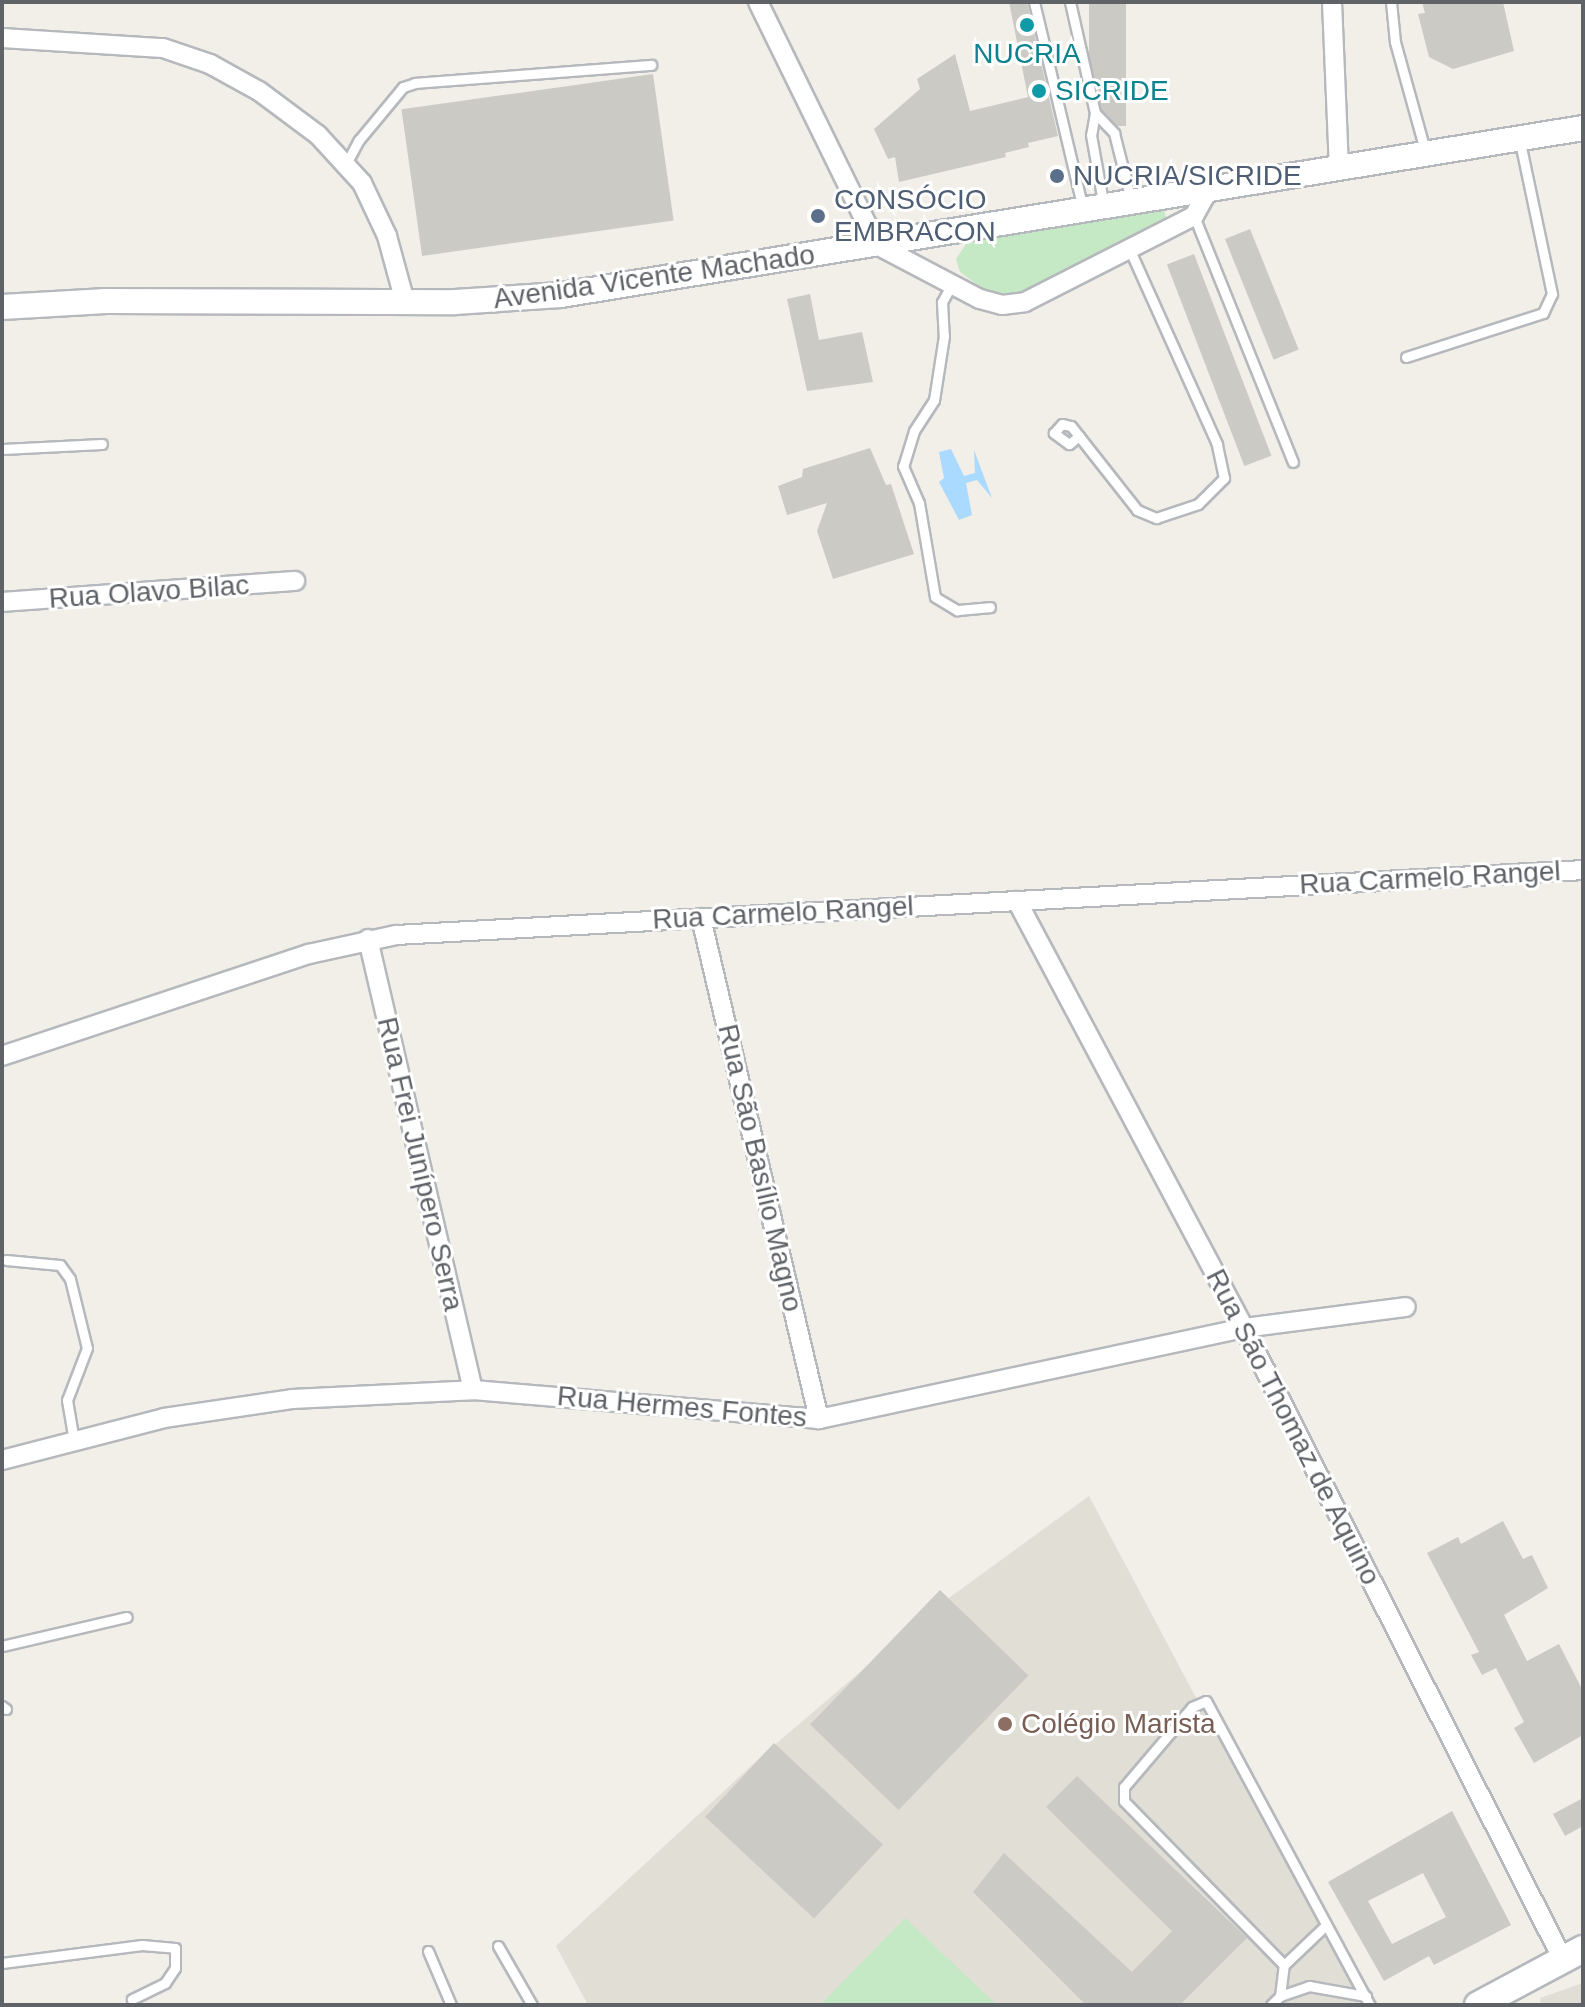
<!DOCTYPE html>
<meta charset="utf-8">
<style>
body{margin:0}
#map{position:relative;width:1585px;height:2007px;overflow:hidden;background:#f1efe8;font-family:Arial,sans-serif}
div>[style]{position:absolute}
.education>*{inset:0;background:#e1ded6}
.green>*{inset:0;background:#c5e8c5}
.water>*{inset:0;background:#aadaff}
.building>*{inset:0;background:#cccac5;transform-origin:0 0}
.roads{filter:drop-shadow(2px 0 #b5b8bc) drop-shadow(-2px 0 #b5b8bc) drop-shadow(0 2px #b5b8bc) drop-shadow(0 -2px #b5b8bc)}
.service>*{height:9px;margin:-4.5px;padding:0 4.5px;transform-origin:4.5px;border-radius:4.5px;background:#fff}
.minor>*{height:18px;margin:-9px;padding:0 9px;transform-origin:9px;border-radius:9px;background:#fff}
.tertiary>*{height:24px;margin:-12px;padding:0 12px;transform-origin:12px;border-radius:12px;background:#fff}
.secondary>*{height:26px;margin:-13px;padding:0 13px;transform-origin:13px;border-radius:13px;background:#fff}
.dots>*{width:22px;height:22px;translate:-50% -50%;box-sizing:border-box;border:4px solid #fff;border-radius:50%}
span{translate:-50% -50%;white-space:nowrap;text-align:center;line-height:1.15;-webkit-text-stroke:6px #fff;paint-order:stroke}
.culture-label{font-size:28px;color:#0d838f}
.left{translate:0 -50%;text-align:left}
.service-label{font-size:28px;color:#4e5e75}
.street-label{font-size:28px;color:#5f6368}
.education-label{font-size:28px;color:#785e54}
.frame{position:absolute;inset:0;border:4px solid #5f6368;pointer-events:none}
</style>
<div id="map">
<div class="education">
<i style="clip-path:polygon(1089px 1496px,1194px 1694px,1379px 2005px,588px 2005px,556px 1946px,764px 1754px,935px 1608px)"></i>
<i style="clip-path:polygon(1583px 1983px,1583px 2005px,1541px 2005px,1540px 1998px)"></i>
</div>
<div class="green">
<i style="clip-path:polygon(1158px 208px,1164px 210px,1167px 221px,1028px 294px,1003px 298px,989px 293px,960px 272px,956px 259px,968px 241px)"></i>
<i style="clip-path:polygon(905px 1918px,997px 2005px,820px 2005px)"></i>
</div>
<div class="water">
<i style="clip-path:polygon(951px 449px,964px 476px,975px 473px,974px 450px,992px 498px,977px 480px,966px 483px,972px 515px,959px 520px,939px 482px,944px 478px,939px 452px)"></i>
</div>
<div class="building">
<i style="clip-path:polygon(1009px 2px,1027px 2px,1058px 136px,1028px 143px,1029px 147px,1005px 153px,1006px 157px,899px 182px,895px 157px,888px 159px,874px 129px,920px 89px,917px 79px,955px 54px,970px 111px,1028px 97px)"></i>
<i style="left:1089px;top:2px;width:37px;height:124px"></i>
<i style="clip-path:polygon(1422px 2px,1503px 2px,1514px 51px,1453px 69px,1429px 57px,1418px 14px,1425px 13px)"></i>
<i style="left:653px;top:74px;width:148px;height:254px;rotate:82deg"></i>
<i style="left:1250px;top:229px;width:130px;height:27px;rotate:68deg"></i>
<i style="left:1194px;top:254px;width:216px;height:29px;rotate:69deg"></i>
<i style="clip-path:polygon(810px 294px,819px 340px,862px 332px,873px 382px,807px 391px,787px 299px)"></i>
<i style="clip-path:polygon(870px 448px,886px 485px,891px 484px,914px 554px,833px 579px,817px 531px,827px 503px,787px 515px,778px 486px,802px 477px,803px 469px)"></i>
<i style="clip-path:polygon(1503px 1521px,1523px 1559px,1532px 1555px,1548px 1588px,1504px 1615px,1527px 1661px,1559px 1644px,1583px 1691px,1583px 1735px,1534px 1763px,1514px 1728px,1524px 1722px,1496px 1668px,1482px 1675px,1471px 1655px,1479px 1652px,1427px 1553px,1458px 1537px,1461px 1544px)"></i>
<i style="left:940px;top:1590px;width:123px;height:187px;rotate:44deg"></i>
<i style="left:774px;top:1743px;width:149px;height:101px;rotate:43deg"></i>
<i style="clip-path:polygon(1077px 1776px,1247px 1938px,1180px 2005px,1086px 2005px,973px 1892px,1004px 1853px,1132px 1972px,1172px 1931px,1046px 1807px)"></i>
<i style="clip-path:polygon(1583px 1798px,1583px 1826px,1565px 1836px,1553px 1814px)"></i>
<i style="clip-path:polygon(evenodd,1452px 1811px,1511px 1925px,1434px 1965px,1429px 1956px,1384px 1981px,1328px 1882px,1452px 1811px,1423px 1873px,1446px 1917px,1392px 1944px,1368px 1901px,1423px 1873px)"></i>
</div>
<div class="roads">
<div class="service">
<i style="left:1034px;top:2px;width:213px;rotate:76.7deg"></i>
<i style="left:1070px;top:2px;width:114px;rotate:77.3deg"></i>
<i style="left:1095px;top:113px;width:22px;rotate:100deg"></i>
<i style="left:1091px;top:135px;width:73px;rotate:79.8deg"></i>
<i style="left:1391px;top:2px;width:40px;rotate:84.3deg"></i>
<i style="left:1395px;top:42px;width:112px;rotate:74.5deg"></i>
<i style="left:1095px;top:113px;width:28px;rotate:46deg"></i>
<i style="left:1114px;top:133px;width:69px;rotate:75.8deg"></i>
<i style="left:346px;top:164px;width:27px;rotate:-62deg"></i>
<i style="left:359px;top:140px;width:69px;rotate:-50.3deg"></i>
<i style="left:403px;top:87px;width:13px;rotate:-18deg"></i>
<i style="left:415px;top:83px;width:237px;rotate:-4.4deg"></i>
<i style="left:1194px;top:216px;width:265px;rotate:68.1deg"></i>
<i style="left:952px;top:284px;width:21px;rotate:119deg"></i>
<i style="left:942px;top:302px;width:34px;rotate:87deg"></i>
<i style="left:944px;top:336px;width:65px;rotate:98.9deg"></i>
<i style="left:934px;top:400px;width:37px;rotate:123deg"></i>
<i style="left:914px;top:431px;width:37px;rotate:107deg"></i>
<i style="left:903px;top:466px;width:40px;rotate:66.6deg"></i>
<i style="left:919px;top:503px;width:95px;rotate:80.3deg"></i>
<i style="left:935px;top:597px;width:26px;rotate:31deg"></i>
<i style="left:957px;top:610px;width:33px;rotate:-5deg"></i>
<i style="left:1406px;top:357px;width:144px;rotate:-17.8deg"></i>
<i style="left:1543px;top:313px;width:21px;rotate:-65deg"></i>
<i style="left:1552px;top:294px;width:155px;rotate:-101.9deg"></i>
<i style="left:1079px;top:436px;width:13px;rotate:141deg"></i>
<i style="left:1069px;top:444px;width:19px;rotate:-144deg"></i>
<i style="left:1054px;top:433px;width:12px;rotate:-48deg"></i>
<i style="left:1062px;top:424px;width:9px;rotate:13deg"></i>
<i style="left:1071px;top:426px;width:107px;rotate:51.8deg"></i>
<i style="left:1137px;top:510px;width:21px;rotate:23deg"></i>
<i style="left:1156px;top:518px;width:44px;rotate:-18.4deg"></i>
<i style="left:1198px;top:504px;width:37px;rotate:-45deg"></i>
<i style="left:1224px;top:478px;width:35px;rotate:-102deg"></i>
<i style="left:1217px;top:444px;width:213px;rotate:-114.2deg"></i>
<i style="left:2px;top:449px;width:100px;rotate:-2.9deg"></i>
<i style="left:6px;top:1260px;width:54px;rotate:5.3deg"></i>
<i style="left:60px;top:1265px;width:17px;rotate:54deg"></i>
<i style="left:70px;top:1279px;width:71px;rotate:76.2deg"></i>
<i style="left:87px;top:1348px;width:56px;rotate:111deg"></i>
<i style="left:67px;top:1400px;width:42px;rotate:80.3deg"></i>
<i style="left:2px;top:1646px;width:128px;rotate:-13.1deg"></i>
<i style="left:2px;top:1706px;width:5px;rotate:37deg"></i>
<i style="left:498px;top:1946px;width:68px;rotate:60deg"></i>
<i style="left:428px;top:1951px;width:59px;rotate:66.9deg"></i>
<i style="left:2px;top:1963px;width:141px;rotate:-7.3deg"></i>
<i style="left:142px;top:1945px;width:33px;rotate:5deg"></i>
<i style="left:175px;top:1948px;width:20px;rotate:90deg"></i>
<i style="left:175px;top:1968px;width:18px;rotate:124deg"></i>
<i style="left:165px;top:1983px;width:37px;rotate:154deg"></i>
<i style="left:1284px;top:1965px;width:229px;rotate:-134.3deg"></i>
<i style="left:1124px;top:1801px;width:14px;rotate:-90deg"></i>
<i style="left:1124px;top:1787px;width:105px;rotate:-49.6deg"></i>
<i style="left:1192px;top:1707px;width:15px;rotate:-23deg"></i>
<i style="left:1206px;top:1701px;width:345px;rotate:61.7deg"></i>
<i style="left:1280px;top:1996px;width:31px;rotate:-83deg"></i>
<i style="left:1284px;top:1965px;width:58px;rotate:-43.6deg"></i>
<i style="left:1271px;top:2005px;width:13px;rotate:-45deg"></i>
<i style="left:1280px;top:1996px;width:31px;rotate:-19deg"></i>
<i style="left:1309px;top:1986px;width:58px;rotate:10deg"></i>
</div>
<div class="minor">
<i style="left:758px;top:2px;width:271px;rotate:63.9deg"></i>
<i style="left:877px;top:245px;width:116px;rotate:27.7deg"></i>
<i style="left:980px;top:299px;width:23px;rotate:15deg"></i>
<i style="left:1002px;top:305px;width:23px;rotate:-7deg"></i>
<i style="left:1025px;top:302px;width:190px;rotate:-27deg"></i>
<i style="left:1194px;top:216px;width:31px;rotate:-61deg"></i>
<i style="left:1332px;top:2px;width:166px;rotate:87.6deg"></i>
<i style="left:2px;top:38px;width:161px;rotate:3.6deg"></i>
<i style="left:163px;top:48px;width:50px;rotate:18.8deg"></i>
<i style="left:210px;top:64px;width:56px;rotate:28.9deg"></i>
<i style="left:259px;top:91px;width:74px;rotate:36.7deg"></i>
<i style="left:318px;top:135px;width:65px;rotate:47.5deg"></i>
<i style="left:362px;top:183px;width:59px;rotate:64.7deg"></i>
<i style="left:387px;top:236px;width:68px;rotate:74.7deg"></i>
<i style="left:2px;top:602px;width:294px;rotate:-4.1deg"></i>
<i style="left:1017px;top:901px;width:484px;rotate:62deg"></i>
<i style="left:1244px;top:1328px;width:706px;rotate:63.22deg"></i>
<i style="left:701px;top:918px;width:515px;rotate:76.75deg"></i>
<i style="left:368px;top:939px;width:463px;rotate:76.9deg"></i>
<i style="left:2px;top:1056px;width:324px;rotate:-18.4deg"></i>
<i style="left:309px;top:954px;width:89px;rotate:-12.3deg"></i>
<i style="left:396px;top:935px;width:1189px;rotate:-3.13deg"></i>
<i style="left:2px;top:1460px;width:167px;rotate:-14.5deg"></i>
<i style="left:164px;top:1418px;width:129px;rotate:-8.4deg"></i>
<i style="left:292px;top:1399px;width:181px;rotate:-2.8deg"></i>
<i style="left:473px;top:1390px;width:347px;rotate:4.8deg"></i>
<i style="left:819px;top:1419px;width:435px;rotate:-12.1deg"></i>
<i style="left:1244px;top:1328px;width:163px;rotate:-7.4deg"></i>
</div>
<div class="tertiary">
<i style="left:2px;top:307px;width:104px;rotate:-3.3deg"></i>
<i style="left:106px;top:301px;width:349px;rotate:0.2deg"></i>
<i style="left:455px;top:302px;width:106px;rotate:-3.8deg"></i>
<i style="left:561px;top:295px;width:1036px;rotate:-9.28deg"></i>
</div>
<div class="secondary">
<i style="left:1478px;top:2005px;width:119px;rotate:-28.1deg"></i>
</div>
</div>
<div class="dots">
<i style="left:1027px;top:25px;background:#0f9aa8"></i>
<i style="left:1039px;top:91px;background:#0f9aa8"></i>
<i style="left:1057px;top:176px;background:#5c6f8a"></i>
<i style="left:818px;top:216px;background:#5c6f8a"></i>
<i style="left:1005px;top:1724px;background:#8d6e63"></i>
</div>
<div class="culture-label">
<span style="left:1027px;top:54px">NUCRIA</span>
<span class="left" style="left:1055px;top:91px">SICRIDE</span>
</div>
<div class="service-label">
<span class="left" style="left:1073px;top:176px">NUCRIA/SICRIDE</span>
<span class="left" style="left:834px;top:216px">CONSÓCIO<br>EMBRACON</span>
</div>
<div class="street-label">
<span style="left:654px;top:277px;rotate:-8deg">Avenida Vicente Machado</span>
<span style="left:149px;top:592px;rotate:-4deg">Rua Olavo Bilac</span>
<span style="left:1430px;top:878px;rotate:-3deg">Rua Carmelo Rangel</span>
<span style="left:783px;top:913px;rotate:-3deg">Rua Carmelo Rangel</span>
<span style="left:420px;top:1164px;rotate:77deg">Rua Frei Junípero Serra</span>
<span style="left:760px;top:1168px;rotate:77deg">Rua São Basílio Magno</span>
<span style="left:682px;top:1407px;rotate:5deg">Rua Hermes Fontes</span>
<span style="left:1293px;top:1427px;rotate:63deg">Rua São Thomaz de Aquino</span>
</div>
<div class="education-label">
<span class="left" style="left:1021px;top:1724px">Colégio Marista</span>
</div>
<div class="frame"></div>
</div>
